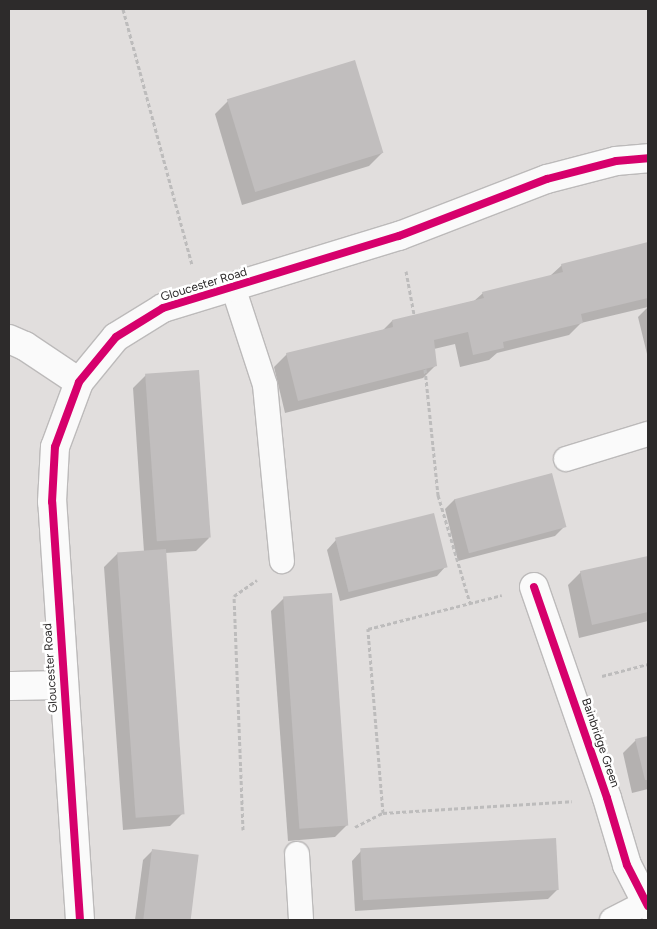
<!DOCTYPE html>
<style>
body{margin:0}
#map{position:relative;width:657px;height:929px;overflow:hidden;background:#e1dedd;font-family:Figtree,sans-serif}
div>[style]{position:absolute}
.shadow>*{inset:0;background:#0003}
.building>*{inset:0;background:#c1bebe;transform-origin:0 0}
.path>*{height:3px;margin-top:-1.5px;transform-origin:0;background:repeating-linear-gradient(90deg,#bdbcbc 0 4px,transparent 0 6.5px)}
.roads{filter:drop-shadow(1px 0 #bcbaba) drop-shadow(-1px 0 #bcbaba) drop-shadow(0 1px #bcbaba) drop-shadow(0 -1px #bcbaba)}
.service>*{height:24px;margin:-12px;padding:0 12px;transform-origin:12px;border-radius:12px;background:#fafafa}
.minor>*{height:28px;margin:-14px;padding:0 14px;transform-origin:14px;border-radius:14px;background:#fafafa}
.cycleway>*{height:8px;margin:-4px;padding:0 4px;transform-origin:4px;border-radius:4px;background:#d6006c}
span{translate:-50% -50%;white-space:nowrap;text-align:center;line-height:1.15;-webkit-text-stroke:5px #fff;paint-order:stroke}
.street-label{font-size:12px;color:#2d2b2b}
.frame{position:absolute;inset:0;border:10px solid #2d2b2b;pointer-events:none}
</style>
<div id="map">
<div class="shadow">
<i style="clip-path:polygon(228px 101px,382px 153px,369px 166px,242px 205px,215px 114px)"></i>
<i style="clip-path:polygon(647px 244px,648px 358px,638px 317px,648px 307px,581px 323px,569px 335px,497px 353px,489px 360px,460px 367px,455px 344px,434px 349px,436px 365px,423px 378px,285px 413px,274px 367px,287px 354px,383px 330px,392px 321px,474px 301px,483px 293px,550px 276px,562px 265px)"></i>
<i style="clip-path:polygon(146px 375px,209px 538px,196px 551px,165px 553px,183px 813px,170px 826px,123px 830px,104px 567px,117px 554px,144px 552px,133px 388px)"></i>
<i style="clip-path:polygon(455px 499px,564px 527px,555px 536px,458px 561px,445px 509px)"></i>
<i style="clip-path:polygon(336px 540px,446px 566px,437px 576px,340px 601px,327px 550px)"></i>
<i style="clip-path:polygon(648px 557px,648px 621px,579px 638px,568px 585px,581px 572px)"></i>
<i style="clip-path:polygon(284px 598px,348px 824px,335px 837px,288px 841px,271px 611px)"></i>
<i style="clip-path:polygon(648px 737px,648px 789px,632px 793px,623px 753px,636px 740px)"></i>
<i style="clip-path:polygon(153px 850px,198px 856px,189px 920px,135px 920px,143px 860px)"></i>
<i style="clip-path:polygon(361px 851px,558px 889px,548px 899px,355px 911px,352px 861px)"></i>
</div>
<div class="building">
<i style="left:355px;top:60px;width:97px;height:134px;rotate:73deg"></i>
<i style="clip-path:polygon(648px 242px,648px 298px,581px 314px,583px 323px,503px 342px,504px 348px,473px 355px,468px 332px,434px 340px,437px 366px,298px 401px,286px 353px,393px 327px,392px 320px,484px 298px,482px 292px,563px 272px,561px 264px)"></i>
<i style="left:199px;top:370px;width:168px;height:54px;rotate:86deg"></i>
<i style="left:552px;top:473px;width:56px;height:101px;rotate:75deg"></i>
<i style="left:434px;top:513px;width:56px;height:102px;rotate:76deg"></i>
<i style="left:166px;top:549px;width:266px;height:49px;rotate:86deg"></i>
<i style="clip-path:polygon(648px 556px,648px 612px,592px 625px,580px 571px)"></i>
<i style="left:332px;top:593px;width:233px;height:49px;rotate:86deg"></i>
<i style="clip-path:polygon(648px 736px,648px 780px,645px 780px,635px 739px)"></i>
<i style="left:556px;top:838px;width:52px;height:196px;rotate:87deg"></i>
<i style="left:152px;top:849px;width:47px;height:72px;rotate:7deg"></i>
</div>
<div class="path">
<i style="left:123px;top:9px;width:264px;rotate:74.9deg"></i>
<i style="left:406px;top:271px;width:44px;rotate:79.5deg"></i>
<i style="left:425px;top:369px;width:127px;rotate:84.1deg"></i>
<i style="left:438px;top:495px;width:113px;rotate:73.5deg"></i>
<i style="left:602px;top:676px;width:48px;rotate:-14.6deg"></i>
<i style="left:383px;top:813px;width:185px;rotate:-94.7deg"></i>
<i style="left:368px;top:629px;width:138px;rotate:-14.2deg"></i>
<i style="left:355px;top:827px;width:31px;rotate:-27deg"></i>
<i style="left:383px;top:813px;width:189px;rotate:-3.6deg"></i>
<i style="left:243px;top:830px;width:234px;rotate:-92.2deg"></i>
<i style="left:234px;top:596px;width:28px;rotate:-35deg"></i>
</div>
<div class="roads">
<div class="service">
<i style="left:233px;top:287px;width:103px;rotate:71.9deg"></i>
<i style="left:265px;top:385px;width:177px;rotate:84.5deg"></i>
<i style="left:566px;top:459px;width:86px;rotate:-17deg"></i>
<i style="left:297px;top:854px;width:66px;rotate:86.5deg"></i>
<i style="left:612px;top:920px;width:38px;rotate:-27deg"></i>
</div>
<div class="minor">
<i style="left:9px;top:339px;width:17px;rotate:24deg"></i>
<i style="left:25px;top:346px;width:65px;rotate:33.7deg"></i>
<i style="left:534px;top:587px;width:223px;rotate:70.9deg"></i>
<i style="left:607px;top:798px;width:70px;rotate:73.4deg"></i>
<i style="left:627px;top:865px;width:46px;rotate:62.9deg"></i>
<i style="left:9px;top:686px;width:53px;rotate:-1.1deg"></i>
<i style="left:80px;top:920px;width:419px;rotate:-93.8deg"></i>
<i style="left:52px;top:502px;width:55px;rotate:-86.9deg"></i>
<i style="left:55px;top:447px;width:69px;rotate:-69.7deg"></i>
<i style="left:79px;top:382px;width:58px;rotate:-50.6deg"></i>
<i style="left:116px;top:337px;width:55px;rotate:-31.7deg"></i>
<i style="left:163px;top:308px;width:247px;rotate:-17deg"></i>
<i style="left:399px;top:236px;width:159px;rotate:-21.1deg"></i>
<i style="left:547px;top:179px;width:71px;rotate:-14.6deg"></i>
<i style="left:616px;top:161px;width:32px;rotate:-5deg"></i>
</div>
</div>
<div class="cycleway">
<i style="left:534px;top:587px;width:223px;rotate:70.9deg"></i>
<i style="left:607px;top:798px;width:70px;rotate:73.4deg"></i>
<i style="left:627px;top:865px;width:46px;rotate:62.9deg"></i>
<i style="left:80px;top:920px;width:419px;rotate:-93.8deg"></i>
<i style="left:52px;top:502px;width:55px;rotate:-86.9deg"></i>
<i style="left:55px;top:447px;width:69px;rotate:-69.7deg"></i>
<i style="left:79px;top:382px;width:58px;rotate:-50.6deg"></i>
<i style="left:116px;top:337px;width:55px;rotate:-31.7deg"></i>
<i style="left:163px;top:308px;width:247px;rotate:-17deg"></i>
<i style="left:399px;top:236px;width:159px;rotate:-21.1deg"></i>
<i style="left:547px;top:179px;width:71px;rotate:-14.6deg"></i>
<i style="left:616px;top:161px;width:32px;rotate:-5deg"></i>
</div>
<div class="street-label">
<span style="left:204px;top:285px;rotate:-17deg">Gloucester Road</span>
<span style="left:51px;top:668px;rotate:-94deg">Gloucester Road</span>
<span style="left:600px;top:743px;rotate:71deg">Bainbridge Green</span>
</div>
<div class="frame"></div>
</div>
